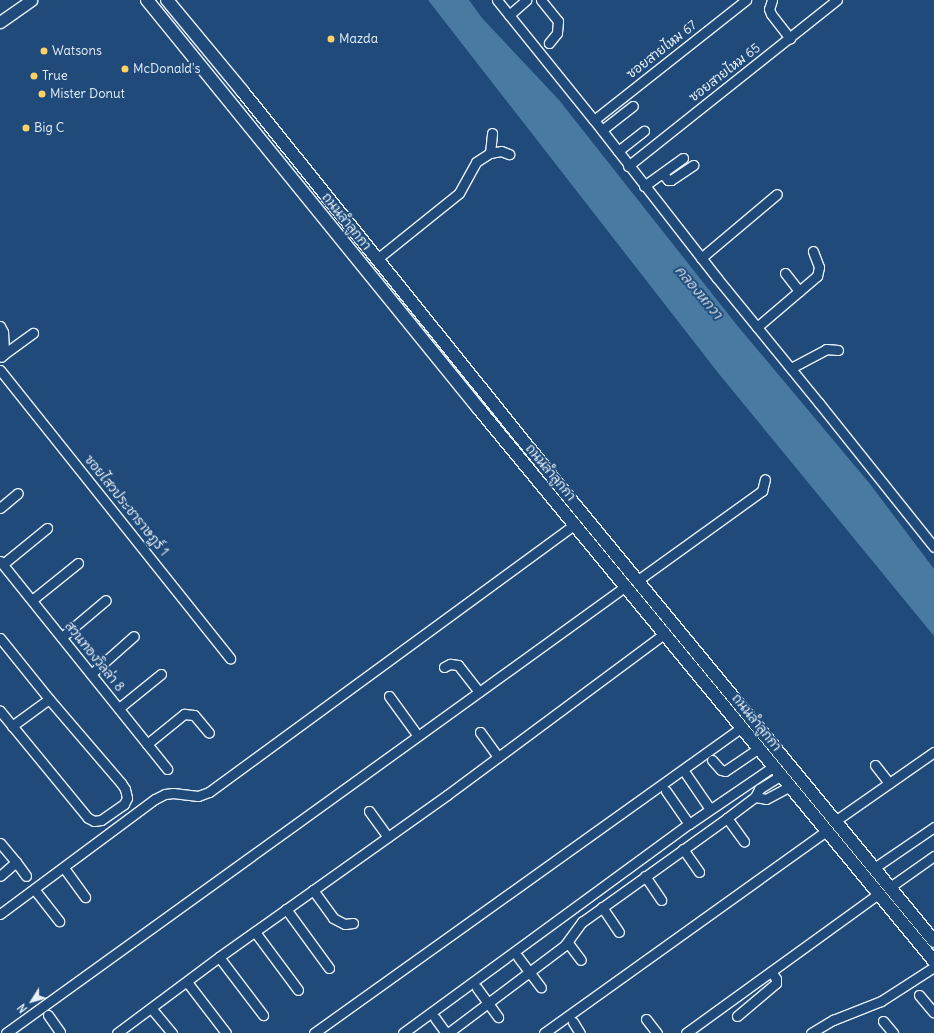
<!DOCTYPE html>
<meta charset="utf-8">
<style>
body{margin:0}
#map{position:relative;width:934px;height:1033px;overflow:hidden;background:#1f4a7a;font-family:Delius,"Playpen Sans Thai",sans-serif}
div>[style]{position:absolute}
.water>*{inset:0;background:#487aa2}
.roads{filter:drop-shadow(1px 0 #e8f1f8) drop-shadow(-1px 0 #e8f1f8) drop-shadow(0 1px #e8f1f8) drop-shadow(0 -1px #e8f1f8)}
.minor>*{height:9px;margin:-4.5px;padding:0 4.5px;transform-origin:4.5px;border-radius:4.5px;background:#1f4a7a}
.tertiary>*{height:11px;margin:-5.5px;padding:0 5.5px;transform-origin:5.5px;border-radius:5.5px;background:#1f4a7a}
.secondary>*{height:12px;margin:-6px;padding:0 6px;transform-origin:6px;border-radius:6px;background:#1f4a7a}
.dots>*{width:11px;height:11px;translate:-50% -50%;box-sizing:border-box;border:2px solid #1f4a7a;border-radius:50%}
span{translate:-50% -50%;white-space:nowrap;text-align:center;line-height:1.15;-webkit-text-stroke:4px #1f4a7a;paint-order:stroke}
.poi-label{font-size:13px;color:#e8f1f8}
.left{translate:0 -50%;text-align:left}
.street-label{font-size:13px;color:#e8f1f8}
.water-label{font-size:14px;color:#d0dfeb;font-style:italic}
.north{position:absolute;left:12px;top:981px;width:40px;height:40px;-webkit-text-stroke:3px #1f4a7a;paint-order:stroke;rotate:233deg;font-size:11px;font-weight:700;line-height:16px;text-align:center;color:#e8f1f8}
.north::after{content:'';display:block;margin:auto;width:14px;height:18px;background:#e8f1f8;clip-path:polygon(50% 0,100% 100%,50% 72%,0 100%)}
</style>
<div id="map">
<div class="water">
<i style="clip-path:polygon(428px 0,469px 0,482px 18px,559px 100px,736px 324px,870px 484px,934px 569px,934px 636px,719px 374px)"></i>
</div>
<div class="roads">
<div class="minor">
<i style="left:497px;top:0;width:154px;rotate:51.1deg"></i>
<i style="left:594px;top:120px;width:200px;rotate:52.1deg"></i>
<i style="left:717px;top:278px;width:161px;rotate:50.8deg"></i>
<i style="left:819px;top:403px;width:184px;rotate:51.4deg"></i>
<i style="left:541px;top:0;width:27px;rotate:51deg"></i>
<i style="left:558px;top:21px;width:12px;rotate:95deg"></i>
<i style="left:557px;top:33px;width:13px;rotate:129deg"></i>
<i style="left:772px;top:0;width:9px;rotate:108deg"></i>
<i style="left:769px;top:9px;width:5px;rotate:68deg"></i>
<i style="left:771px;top:14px;width:31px;rotate:52deg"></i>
<i style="left:509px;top:15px;width:23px;rotate:-41deg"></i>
<i style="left:594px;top:120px;width:194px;rotate:-38.3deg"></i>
<i style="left:602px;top:130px;width:39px;rotate:-38deg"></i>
<i style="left:618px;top:151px;width:33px;rotate:-38deg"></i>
<i style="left:490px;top:153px;width:11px;rotate:-10deg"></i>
<i style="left:501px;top:151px;width:9px;rotate:21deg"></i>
<i style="left:628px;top:166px;width:267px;rotate:-38.5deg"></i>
<i style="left:663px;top:174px;width:8px;rotate:50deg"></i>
<i style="left:668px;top:180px;width:3px"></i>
<i style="left:671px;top:180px;width:27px;rotate:-34deg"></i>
<i style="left:644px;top:186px;width:48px;rotate:-35.7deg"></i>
<i style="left:701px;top:258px;width:99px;rotate:-40.1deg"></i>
<i style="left:377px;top:259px;width:105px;rotate:-38.8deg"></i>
<i style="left:459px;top:193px;width:35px;rotate:-61deg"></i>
<i style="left:476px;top:162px;width:17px;rotate:-33deg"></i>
<i style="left:490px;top:153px;width:20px;rotate:-84deg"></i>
<i style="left:785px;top:273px;width:23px;rotate:52deg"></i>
<i style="left:0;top:326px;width:7px;rotate:63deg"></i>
<i style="left:3px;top:332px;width:22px;rotate:87deg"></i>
<i style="left:4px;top:354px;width:4px;rotate:135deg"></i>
<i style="left:757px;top:327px;width:79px;rotate:-40.4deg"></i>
<i style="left:817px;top:276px;width:9px;rotate:-77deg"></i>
<i style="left:819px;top:267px;width:17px;rotate:-111deg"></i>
<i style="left:4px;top:354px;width:36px;rotate:-36deg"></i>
<i style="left:791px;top:368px;width:40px;rotate:-28deg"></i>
<i style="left:826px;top:349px;width:12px;rotate:5deg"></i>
<i style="left:0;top:370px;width:369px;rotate:51.4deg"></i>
<i style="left:0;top:508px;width:23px;rotate:-40deg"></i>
<i style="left:0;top:561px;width:267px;rotate:51.2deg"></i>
<i style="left:3px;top:564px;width:57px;rotate:-39.3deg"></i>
<i style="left:638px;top:580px;width:153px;rotate:-35.7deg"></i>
<i style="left:762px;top:491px;width:12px;rotate:-76deg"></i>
<i style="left:32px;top:600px;width:59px;rotate:-38.8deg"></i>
<i style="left:62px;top:637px;width:57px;rotate:-40.1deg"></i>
<i style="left:0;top:638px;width:78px;rotate:51.2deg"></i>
<i style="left:49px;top:699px;width:111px;rotate:49.4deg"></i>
<i style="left:121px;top:783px;width:7px;rotate:56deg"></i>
<i style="left:125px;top:789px;width:9px;rotate:77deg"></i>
<i style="left:127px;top:798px;width:7px;rotate:117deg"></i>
<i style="left:124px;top:804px;width:28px;rotate:145deg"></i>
<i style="left:101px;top:820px;width:7px;rotate:172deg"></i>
<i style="left:94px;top:821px;width:7px;rotate:-153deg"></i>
<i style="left:88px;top:818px;width:139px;rotate:-129.4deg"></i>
<i style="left:444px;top:667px;width:7px;rotate:-27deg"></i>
<i style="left:450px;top:664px;width:8px;rotate:7deg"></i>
<i style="left:458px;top:665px;width:34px;rotate:52deg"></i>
<i style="left:91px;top:674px;width:57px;rotate:-41.5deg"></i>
<i style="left:389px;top:696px;width:49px;rotate:54.1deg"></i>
<i style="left:119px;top:708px;width:54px;rotate:-39deg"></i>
<i style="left:12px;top:726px;width:46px;rotate:-36.1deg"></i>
<i style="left:480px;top:732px;width:31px;rotate:54deg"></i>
<i style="left:147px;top:744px;width:48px;rotate:-39deg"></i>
<i style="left:184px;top:714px;width:10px;rotate:6deg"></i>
<i style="left:194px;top:715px;width:23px;rotate:50deg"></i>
<i style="left:712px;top:760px;width:13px;rotate:48deg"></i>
<i style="left:721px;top:770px;width:4px;rotate:14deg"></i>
<i style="left:725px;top:771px;width:41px;rotate:-34.1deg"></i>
<i style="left:875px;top:765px;width:23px;rotate:52deg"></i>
<i style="left:686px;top:774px;width:42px;rotate:55.6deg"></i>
<i style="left:666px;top:791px;width:40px;rotate:55.1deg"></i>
<i style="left:755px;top:797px;width:11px;rotate:10deg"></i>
<i style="left:766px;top:799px;width:27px;rotate:-28deg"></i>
<i style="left:369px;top:811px;width:32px;rotate:54deg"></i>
<i style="left:727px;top:818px;width:29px;rotate:54deg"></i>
<i style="left:835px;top:821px;width:121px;rotate:-34.9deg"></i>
<i style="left:0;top:843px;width:25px;rotate:50deg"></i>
<i style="left:16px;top:862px;width:21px;rotate:139deg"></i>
<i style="left:683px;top:849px;width:28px;rotate:55deg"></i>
<i style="left:16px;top:862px;width:17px;rotate:54deg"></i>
<i style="left:64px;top:868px;width:36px;rotate:54deg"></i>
<i style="left:874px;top:868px;width:73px;rotate:-34.3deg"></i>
<i style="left:645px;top:876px;width:29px;rotate:56deg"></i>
<i style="left:890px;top:887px;width:54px;rotate:-35.2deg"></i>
<i style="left:34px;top:889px;width:41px;rotate:52deg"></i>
<i style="left:313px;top:890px;width:34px;rotate:54deg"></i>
<i style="left:333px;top:918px;width:13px;rotate:27deg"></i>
<i style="left:345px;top:924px;width:8px;rotate:-7deg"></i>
<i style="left:602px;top:907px;width:30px;rotate:56deg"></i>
<i style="left:286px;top:909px;width:73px;rotate:53.9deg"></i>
<i style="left:0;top:914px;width:193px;rotate:-36.6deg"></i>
<i style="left:155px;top:799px;width:11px;rotate:-27deg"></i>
<i style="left:165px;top:794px;width:8px;rotate:-7deg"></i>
<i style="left:173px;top:793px;width:25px;rotate:7deg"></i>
<i style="left:198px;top:796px;width:12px;rotate:-20deg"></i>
<i style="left:209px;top:792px;width:454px;rotate:-36.2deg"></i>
<i style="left:255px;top:932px;width:72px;rotate:53.4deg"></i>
<i style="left:568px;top:943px;width:21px;rotate:53deg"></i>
<i style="left:219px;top:957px;width:73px;rotate:52.8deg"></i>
<i style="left:518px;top:957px;width:38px;rotate:53deg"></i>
<i style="left:187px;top:982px;width:64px;rotate:52.6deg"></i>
<i style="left:477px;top:988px;width:36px;rotate:54deg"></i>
<i style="left:919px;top:995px;width:23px;rotate:50deg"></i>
<i style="left:151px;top:1008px;width:33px;rotate:50deg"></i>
<i style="left:48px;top:1015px;width:21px;rotate:55deg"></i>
<i style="left:737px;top:1016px;width:51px;rotate:-40.2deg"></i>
<i style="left:776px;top:983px;width:4px;rotate:-90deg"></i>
<i style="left:776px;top:979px;width:9px;rotate:-122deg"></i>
<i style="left:435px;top:1018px;width:19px;rotate:54deg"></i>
<i style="left:646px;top:1019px;width:18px;rotate:52deg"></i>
<i style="left:883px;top:1021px;width:16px;rotate:50deg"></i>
<i style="left:573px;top:1022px;width:13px;rotate:58deg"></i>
<i style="left:6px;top:1033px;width:764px;rotate:-35.79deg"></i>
<i style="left:117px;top:1033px;width:127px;rotate:-36.7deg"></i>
<i style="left:219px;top:957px;width:280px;rotate:-35.4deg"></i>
<i style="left:447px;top:795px;width:272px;rotate:-36.6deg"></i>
<i style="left:314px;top:1033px;width:526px;rotate:-35.56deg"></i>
<i style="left:403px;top:1033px;width:354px;rotate:-36.2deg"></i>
<i style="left:689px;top:824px;width:103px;rotate:-34.3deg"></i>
<i style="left:448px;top:1033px;width:146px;rotate:-36.9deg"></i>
<i style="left:565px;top:945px;width:29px;rotate:-54deg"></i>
<i style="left:582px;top:922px;width:178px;rotate:-35.6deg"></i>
<i style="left:727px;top:818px;width:35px;rotate:-37deg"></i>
<i style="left:755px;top:797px;width:9px;rotate:-63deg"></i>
<i style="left:759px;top:789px;width:26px;rotate:-32deg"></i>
<i style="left:544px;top:1033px;width:347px;rotate:-35.6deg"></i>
<i style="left:686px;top:1033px;width:237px;rotate:-35.9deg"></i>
<i style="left:811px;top:1033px;width:26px;rotate:-31deg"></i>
<i style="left:833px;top:1020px;width:52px;rotate:-21.6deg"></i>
<i style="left:881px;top:1001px;width:63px;rotate:-32.7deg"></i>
</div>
<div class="tertiary">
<i style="left:0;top:22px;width:38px;rotate:-35deg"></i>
</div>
<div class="secondary">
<i style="left:147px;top:0;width:527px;rotate:50.93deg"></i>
<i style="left:479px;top:409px;width:715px;rotate:50.5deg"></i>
<i style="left:167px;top:0;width:119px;rotate:50.4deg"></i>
<i style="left:243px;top:92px;width:516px;rotate:51.22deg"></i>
<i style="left:566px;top:494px;width:579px;rotate:50.54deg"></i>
</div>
</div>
<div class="dots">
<i style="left:331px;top:39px;background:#ffd166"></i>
<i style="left:44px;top:51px;background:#ffd166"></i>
<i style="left:125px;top:69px;background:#ffd166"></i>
<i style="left:34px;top:76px;background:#ffd166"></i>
<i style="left:42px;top:94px;background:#ffd166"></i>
<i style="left:26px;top:128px;background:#ffd166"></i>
</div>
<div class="poi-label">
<span class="left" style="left:339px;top:39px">Mazda</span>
<span class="left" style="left:52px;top:51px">Watsons</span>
<span class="left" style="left:133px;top:69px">McDonald's</span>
<span class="left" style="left:42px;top:76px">True</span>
<span class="left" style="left:50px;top:94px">Mister Donut</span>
<span class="left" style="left:34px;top:128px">Big C</span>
</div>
<div class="street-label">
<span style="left:662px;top:50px;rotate:-38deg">ซอยสายไหม 67</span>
<span style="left:725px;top:73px;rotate:-38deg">ซอยสายไหม 65</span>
<span style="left:346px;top:222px;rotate:51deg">ถนนลำลูกกา</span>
<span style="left:550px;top:473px;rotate:50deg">ถนนลำลูกกา</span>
<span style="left:126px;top:506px;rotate:51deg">ซอยไสวประชาราษฎร์ 1</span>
<span style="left:94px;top:657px;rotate:51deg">สวนทองวิลล่า 8</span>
<span style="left:756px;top:723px;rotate:51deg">ถนนลำลูกกา</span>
</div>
<div class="water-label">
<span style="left:699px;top:292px;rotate:50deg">คลองหกวา</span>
</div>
<div class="north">N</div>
</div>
